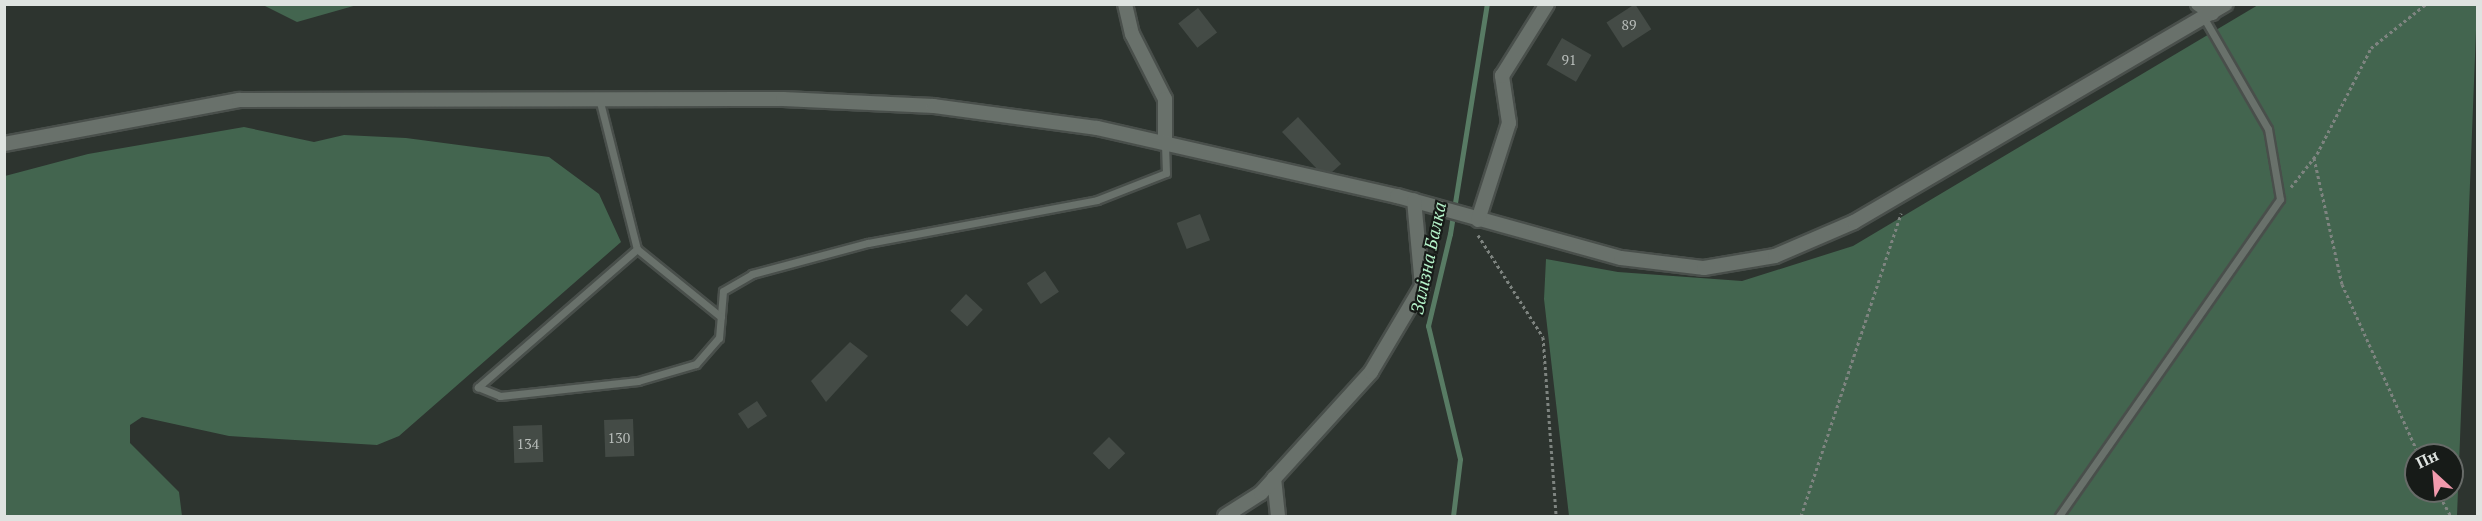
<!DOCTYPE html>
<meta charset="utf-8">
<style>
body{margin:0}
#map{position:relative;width:2482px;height:521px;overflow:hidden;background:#2d342f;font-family:"PT Serif",serif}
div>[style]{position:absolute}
.forest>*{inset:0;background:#43654f}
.stream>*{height:5px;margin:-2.5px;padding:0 2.5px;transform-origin:2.5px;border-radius:2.5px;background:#587b64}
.building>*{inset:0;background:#444b46;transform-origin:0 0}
.path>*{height:3px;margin-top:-1.5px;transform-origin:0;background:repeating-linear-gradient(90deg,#7e8480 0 3px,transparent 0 6px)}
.roads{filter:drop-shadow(2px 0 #494f4b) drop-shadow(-2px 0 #494f4b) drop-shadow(0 2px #494f4b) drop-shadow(0 -2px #494f4b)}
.lane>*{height:7px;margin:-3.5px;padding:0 3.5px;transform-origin:3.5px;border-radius:3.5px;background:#69716b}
.street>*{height:14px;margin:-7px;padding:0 7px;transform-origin:7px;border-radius:7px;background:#69716b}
span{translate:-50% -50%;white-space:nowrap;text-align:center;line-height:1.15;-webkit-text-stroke:4.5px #171b18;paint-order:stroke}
.number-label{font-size:14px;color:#b8bdba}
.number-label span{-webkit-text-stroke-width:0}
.water-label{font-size:18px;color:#b5f3ca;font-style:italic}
.frame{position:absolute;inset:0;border:6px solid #dee3e0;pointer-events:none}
.north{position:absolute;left:2404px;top:443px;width:60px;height:60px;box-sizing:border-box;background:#171b18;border:2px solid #676b68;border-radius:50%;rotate:334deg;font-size:16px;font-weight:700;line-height:24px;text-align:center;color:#dee3e0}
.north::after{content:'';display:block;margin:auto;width:21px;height:27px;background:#f29aad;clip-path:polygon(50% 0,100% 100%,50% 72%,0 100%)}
</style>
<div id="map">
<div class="forest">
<i style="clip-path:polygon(263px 5px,357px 5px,297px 22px)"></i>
<i style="clip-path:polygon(evenodd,2258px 5px,2477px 5px,2457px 516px,1569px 516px,1544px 299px,1546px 259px,1618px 272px,1742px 281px,1853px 246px,2258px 5px,2416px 455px,2452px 455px,2452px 491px,2416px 491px,2416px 455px)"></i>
<i style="clip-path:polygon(244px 127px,314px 142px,344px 135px,406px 138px,549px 157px,599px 194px,621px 242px,399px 436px,377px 445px,229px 436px,142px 417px,130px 425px,130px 443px,179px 492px,182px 516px,5px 516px,5px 176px,88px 154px)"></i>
</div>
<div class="stream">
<i style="left:1453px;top:516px;width:57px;rotate:-83deg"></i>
<i style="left:1460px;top:459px;width:137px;rotate:-103.5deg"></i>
<i style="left:1428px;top:326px;width:95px;rotate:-76.6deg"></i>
<i style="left:1450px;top:234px;width:233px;rotate:-80.9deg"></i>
</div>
<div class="building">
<i style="left:1635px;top:4px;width:30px;height:34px;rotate:57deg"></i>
<i style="left:1198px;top:8px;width:31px;height:25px;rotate:52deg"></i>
<i style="left:1562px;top:38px;width:34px;height:31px;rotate:30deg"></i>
<i style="clip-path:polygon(1298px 117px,1341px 164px,1332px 172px,1317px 169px,1282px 132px)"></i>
<i style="left:1200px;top:214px;width:28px;height:25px;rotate:69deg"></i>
<i style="left:1045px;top:271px;width:25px;height:22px;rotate:56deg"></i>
<i style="left:966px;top:294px;width:23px;height:23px;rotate:43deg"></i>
<i style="clip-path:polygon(850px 342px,868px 356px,826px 402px,811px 381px)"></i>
<i style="left:757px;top:401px;width:18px;height:23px;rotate:56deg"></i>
<i style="left:633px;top:419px;width:37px;height:29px;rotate:88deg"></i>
<i style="left:542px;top:425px;width:37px;height:29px;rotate:88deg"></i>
<i style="left:1109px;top:437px;width:23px;height:23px;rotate:45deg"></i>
</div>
<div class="path">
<i style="left:2314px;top:158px;width:129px;rotate:77.5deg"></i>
<i style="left:2342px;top:284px;width:188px;rotate:65.8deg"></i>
<i style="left:2291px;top:187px;width:42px;rotate:-51.8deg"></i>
<i style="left:2317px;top:154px;width:119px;rotate:-63deg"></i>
<i style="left:2371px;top:48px;width:70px;rotate:-38.7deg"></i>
<i style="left:1478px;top:235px;width:121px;rotate:57.5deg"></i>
<i style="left:1543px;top:337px;width:179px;rotate:85.8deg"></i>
<i style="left:2437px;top:491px;width:29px;rotate:61deg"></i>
<i style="left:1801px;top:516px;width:319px;rotate:-71.7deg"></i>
</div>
<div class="roads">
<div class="lane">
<i style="left:599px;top:98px;width:156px;rotate:75.9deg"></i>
<i style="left:637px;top:249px;width:211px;rotate:139deg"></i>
<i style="left:478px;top:387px;width:24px;rotate:22deg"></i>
<i style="left:500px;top:396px;width:139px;rotate:-6.2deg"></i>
<i style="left:638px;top:381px;width:60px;rotate:-16.3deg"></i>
<i style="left:696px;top:364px;width:35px;rotate:-49deg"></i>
<i style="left:719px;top:338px;width:47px;rotate:-85.1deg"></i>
<i style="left:723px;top:291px;width:34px;rotate:-30deg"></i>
<i style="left:752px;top:274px;width:120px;rotate:-15deg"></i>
<i style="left:868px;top:243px;width:233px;rotate:-10.6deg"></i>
<i style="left:1097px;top:200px;width:74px;rotate:-21.4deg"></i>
<i style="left:1166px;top:173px;width:30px;rotate:-92deg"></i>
<i style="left:637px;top:249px;width:108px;rotate:39deg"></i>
<i style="left:2059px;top:516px;width:386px;rotate:-55.1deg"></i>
<i style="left:2280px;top:199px;width:71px;rotate:-99.7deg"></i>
<i style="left:2268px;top:129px;width:128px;rotate:-120deg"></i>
</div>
<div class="street">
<i style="left:1125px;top:4px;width:31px;rotate:77deg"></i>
<i style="left:1132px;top:34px;width:73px;rotate:63.1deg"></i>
<i style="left:1165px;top:99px;width:44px;rotate:90deg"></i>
<i style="left:2198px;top:4px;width:17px;rotate:33deg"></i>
<i style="left:4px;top:144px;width:239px;rotate:-10.6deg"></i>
<i style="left:239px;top:100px;width:544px;rotate:-0.11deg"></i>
<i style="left:783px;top:99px;width:151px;rotate:2.7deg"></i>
<i style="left:934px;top:106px;width:164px;rotate:7.7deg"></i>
<i style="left:1097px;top:128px;width:308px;rotate:12.8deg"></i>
<i style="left:1397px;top:196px;width:232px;rotate:15.5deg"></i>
<i style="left:1621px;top:258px;width:84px;rotate:6.9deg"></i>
<i style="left:1704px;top:268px;width:72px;rotate:-9.6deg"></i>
<i style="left:1775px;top:256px;width:86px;rotate:-23.3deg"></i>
<i style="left:1854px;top:222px;width:431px;rotate:-30.4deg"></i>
<i style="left:1478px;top:220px;width:102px;rotate:-72.3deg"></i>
<i style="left:1509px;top:123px;width:48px;rotate:-98.5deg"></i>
<i style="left:1502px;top:76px;width:85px;rotate:-58deg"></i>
<i style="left:1274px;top:478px;width:38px;rotate:84deg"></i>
<i style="left:1225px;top:516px;width:43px;rotate:-32.6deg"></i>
<i style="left:1261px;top:493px;width:164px;rotate:-47.7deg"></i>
<i style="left:1371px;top:372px;width:100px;rotate:-59.3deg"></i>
<i style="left:1422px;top:286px;width:86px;rotate:-95.3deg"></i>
</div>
</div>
<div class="number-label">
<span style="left:1629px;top:25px">89</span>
<span style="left:1569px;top:60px">91</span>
<span style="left:619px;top:438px">130</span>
<span style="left:528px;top:444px">134</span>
</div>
<div class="water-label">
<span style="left:1428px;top:258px;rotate:-78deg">Залізна Балка</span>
</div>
<div class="frame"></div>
<div class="north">Пн</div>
</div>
